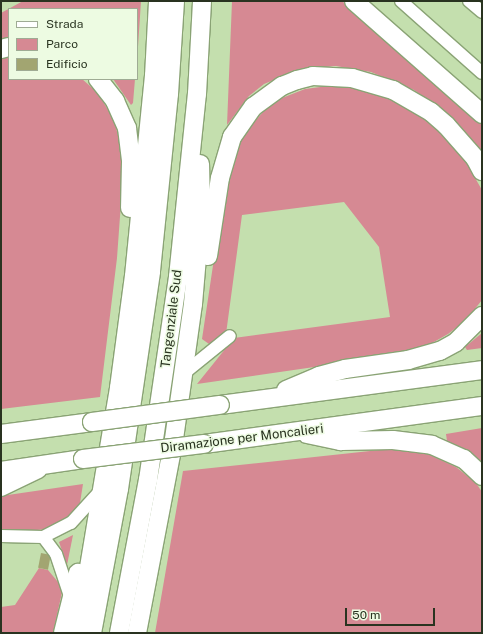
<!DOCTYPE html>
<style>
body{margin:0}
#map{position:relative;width:483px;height:634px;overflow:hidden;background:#c4dfae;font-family:"Public Sans",sans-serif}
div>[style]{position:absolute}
.green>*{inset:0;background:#d68993}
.building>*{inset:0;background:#a2a571;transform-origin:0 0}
.roads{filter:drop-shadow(1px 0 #8aa375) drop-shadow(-1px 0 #8aa375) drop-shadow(0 1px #8aa375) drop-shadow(0 -1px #8aa375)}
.minor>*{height:12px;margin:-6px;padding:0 6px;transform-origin:6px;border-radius:6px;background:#fff}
.highway>*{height:18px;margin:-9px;padding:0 9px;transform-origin:9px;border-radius:9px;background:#fff}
.bridges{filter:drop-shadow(1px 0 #8aa375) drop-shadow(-1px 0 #8aa375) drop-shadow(0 1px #8aa375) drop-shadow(0 -1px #8aa375)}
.highway-bridge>*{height:18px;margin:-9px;padding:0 9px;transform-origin:9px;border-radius:9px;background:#fff}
span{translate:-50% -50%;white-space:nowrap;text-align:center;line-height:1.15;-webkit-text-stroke:3px #edfbe2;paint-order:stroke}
.street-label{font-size:13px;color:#293320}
.frame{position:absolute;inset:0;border:2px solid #293320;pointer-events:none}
.legend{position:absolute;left:8px;top:8px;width:130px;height:72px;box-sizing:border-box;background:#edfbe2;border:1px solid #9fab94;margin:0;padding:5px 7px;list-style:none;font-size:12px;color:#293320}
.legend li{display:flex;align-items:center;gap:8px;height:20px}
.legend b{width:20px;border:1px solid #9fab94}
.scale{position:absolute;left:345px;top:608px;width:90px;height:18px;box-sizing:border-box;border:2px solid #293320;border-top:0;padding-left:5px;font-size:12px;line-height:14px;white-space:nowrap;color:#293320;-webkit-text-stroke:3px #edfbe2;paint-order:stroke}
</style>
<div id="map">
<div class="green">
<i style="clip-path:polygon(23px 1px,141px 1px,137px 62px,137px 9px,9px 9px,9px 37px,1px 39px,1px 13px)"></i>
<i style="clip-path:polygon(232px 1px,342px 1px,482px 125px,482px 153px,448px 114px,414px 90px,371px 72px,336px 66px,300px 69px,264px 84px,249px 96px,227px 125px)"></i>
<i style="clip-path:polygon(9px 56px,9px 79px,82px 79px,98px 93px,114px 120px,122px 151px,122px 189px,117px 258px,100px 397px,1px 409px,1px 59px)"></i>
<i style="clip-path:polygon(113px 79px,135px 79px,133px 103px,131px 105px)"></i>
<i style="clip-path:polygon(328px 86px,354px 88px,379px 95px,403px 105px,431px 124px,463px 157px,482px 190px,482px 300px,466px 320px,448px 334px,425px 347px,404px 354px,197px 384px,234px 338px,390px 317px,379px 247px,344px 202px,242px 215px,226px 334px,209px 344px,202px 339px,221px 212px,235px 153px,246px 131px,264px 111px,282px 98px,305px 89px)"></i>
<i style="clip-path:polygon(482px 333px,482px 348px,467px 350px,465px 347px)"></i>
<i style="clip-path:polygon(482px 428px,482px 463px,447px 441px,446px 434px)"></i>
<i style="clip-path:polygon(398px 448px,430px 455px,456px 467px,476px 483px,482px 492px,482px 633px,155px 633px,183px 471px)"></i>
<i style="clip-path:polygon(83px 484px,80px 503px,75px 512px,64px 521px,49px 529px,1px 533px,1px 496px)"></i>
<i style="clip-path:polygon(73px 535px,67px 565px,59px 542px)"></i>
<i style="clip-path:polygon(39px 568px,48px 570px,63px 588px,53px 633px,1px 633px,1px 607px,15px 605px)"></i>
</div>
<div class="building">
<i style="left:41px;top:553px;width:10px;height:15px;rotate:11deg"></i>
</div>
<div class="roads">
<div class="minor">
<i style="left:401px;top:1px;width:108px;rotate:41.6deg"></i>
<i style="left:469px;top:1px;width:17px;rotate:40deg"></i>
<i style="left:183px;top:374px;width:60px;rotate:-39deg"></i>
<i style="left:1px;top:536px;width:42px;rotate:1.4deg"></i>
<i style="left:70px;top:596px;width:44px;rotate:-108.4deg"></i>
<i style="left:56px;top:554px;width:21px;rotate:-127deg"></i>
<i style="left:43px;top:537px;width:31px;rotate:-27deg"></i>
<i style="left:71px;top:523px;width:46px;rotate:-47.6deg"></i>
</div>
<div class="highway">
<i style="left:354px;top:1px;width:171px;rotate:41.4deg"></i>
<i style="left:1px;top:49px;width:8px;rotate:-14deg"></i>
<i style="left:98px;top:79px;width:28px;rotate:52deg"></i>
<i style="left:115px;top:101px;width:30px;rotate:66deg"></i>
<i style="left:127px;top:128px;width:34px;rotate:83deg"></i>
<i style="left:131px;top:162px;width:46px;rotate:91.2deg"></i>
<i style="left:208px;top:256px;width:79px;rotate:-81.3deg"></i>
<i style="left:220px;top:178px;width:43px;rotate:-73.7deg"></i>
<i style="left:232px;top:137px;width:37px;rotate:-55deg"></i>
<i style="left:253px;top:107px;width:36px;rotate:-36deg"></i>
<i style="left:282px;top:86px;width:16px;rotate:-22deg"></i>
<i style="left:297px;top:80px;width:16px;rotate:-14deg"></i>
<i style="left:313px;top:76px;width:39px;rotate:3deg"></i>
<i style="left:352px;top:78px;width:43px;rotate:16.3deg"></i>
<i style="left:393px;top:90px;width:44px;rotate:30.1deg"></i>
<i style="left:431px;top:112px;width:20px;rotate:41deg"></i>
<i style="left:446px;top:125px;width:44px;rotate:48.7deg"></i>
<i style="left:475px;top:158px;width:15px;rotate:62deg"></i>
<i style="left:286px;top:390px;width:36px;rotate:-23deg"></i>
<i style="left:319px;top:376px;width:27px;rotate:-15deg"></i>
<i style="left:345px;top:369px;width:64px;rotate:-8.1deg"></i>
<i style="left:408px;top:360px;width:33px;rotate:-16deg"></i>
<i style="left:440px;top:351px;width:18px;rotate:-29deg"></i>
<i style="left:456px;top:342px;width:37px;rotate:-45deg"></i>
<i style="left:220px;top:405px;width:264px;rotate:-7.6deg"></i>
<i style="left:1px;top:434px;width:92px;rotate:-7.5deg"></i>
<i style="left:307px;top:434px;width:35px;rotate:12deg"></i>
<i style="left:341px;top:441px;width:52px;rotate:-1.1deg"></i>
<i style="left:393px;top:440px;width:39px;rotate:7deg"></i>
<i style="left:432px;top:445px;width:35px;rotate:24deg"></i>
<i style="left:464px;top:459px;width:25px;rotate:43deg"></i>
<i style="left:204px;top:444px;width:281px;rotate:-7.8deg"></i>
<i style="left:1px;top:471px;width:83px;rotate:-8.3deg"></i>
<i style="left:1px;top:487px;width:41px;rotate:-25.9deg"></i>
<i style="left:63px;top:633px;width:62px;rotate:-76deg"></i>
<i style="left:78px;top:633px;width:248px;rotate:-80.5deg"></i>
<i style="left:119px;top:388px;width:113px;rotate:-82.4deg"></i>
<i style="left:134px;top:276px;width:201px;rotate:-84.3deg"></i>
<i style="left:154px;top:76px;width:75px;rotate:-86.9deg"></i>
<i style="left:92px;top:633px;width:147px;rotate:-79.4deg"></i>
<i style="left:119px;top:489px;width:220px;rotate:-81.6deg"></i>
<i style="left:151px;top:271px;width:178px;rotate:-84.2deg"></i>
<i style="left:169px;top:94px;width:93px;rotate:-86.3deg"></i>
<i style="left:119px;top:633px;width:156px;rotate:-79.3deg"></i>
<i style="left:148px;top:480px;width:205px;rotate:-81.6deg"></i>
<i style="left:178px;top:277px;width:184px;rotate:-84.1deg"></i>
<i style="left:197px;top:94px;width:93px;rotate:-86.9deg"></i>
<i style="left:137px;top:633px;width:197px;rotate:-79.2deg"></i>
<i style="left:174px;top:439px;width:136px;rotate:-82deg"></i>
<i style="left:193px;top:304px;width:94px;rotate:-85.1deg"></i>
<i style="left:201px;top:210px;width:46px;rotate:-91.2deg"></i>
</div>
</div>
<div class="bridges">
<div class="highway-bridge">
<i style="left:92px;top:422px;width:129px;rotate:-7.6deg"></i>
<i style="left:83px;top:459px;width:122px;rotate:-7.1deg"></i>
</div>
</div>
<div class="street-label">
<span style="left:172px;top:319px;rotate:-83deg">Tangenziale Sud</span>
<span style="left:242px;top:439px;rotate:-7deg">Diramazione per Moncalieri</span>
</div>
<div class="frame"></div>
<ul class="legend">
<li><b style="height:5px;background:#fff"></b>Strada</li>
<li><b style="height:11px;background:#d68993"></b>Parco</li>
<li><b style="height:11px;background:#a2a571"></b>Edificio</li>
</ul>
<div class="scale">50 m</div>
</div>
